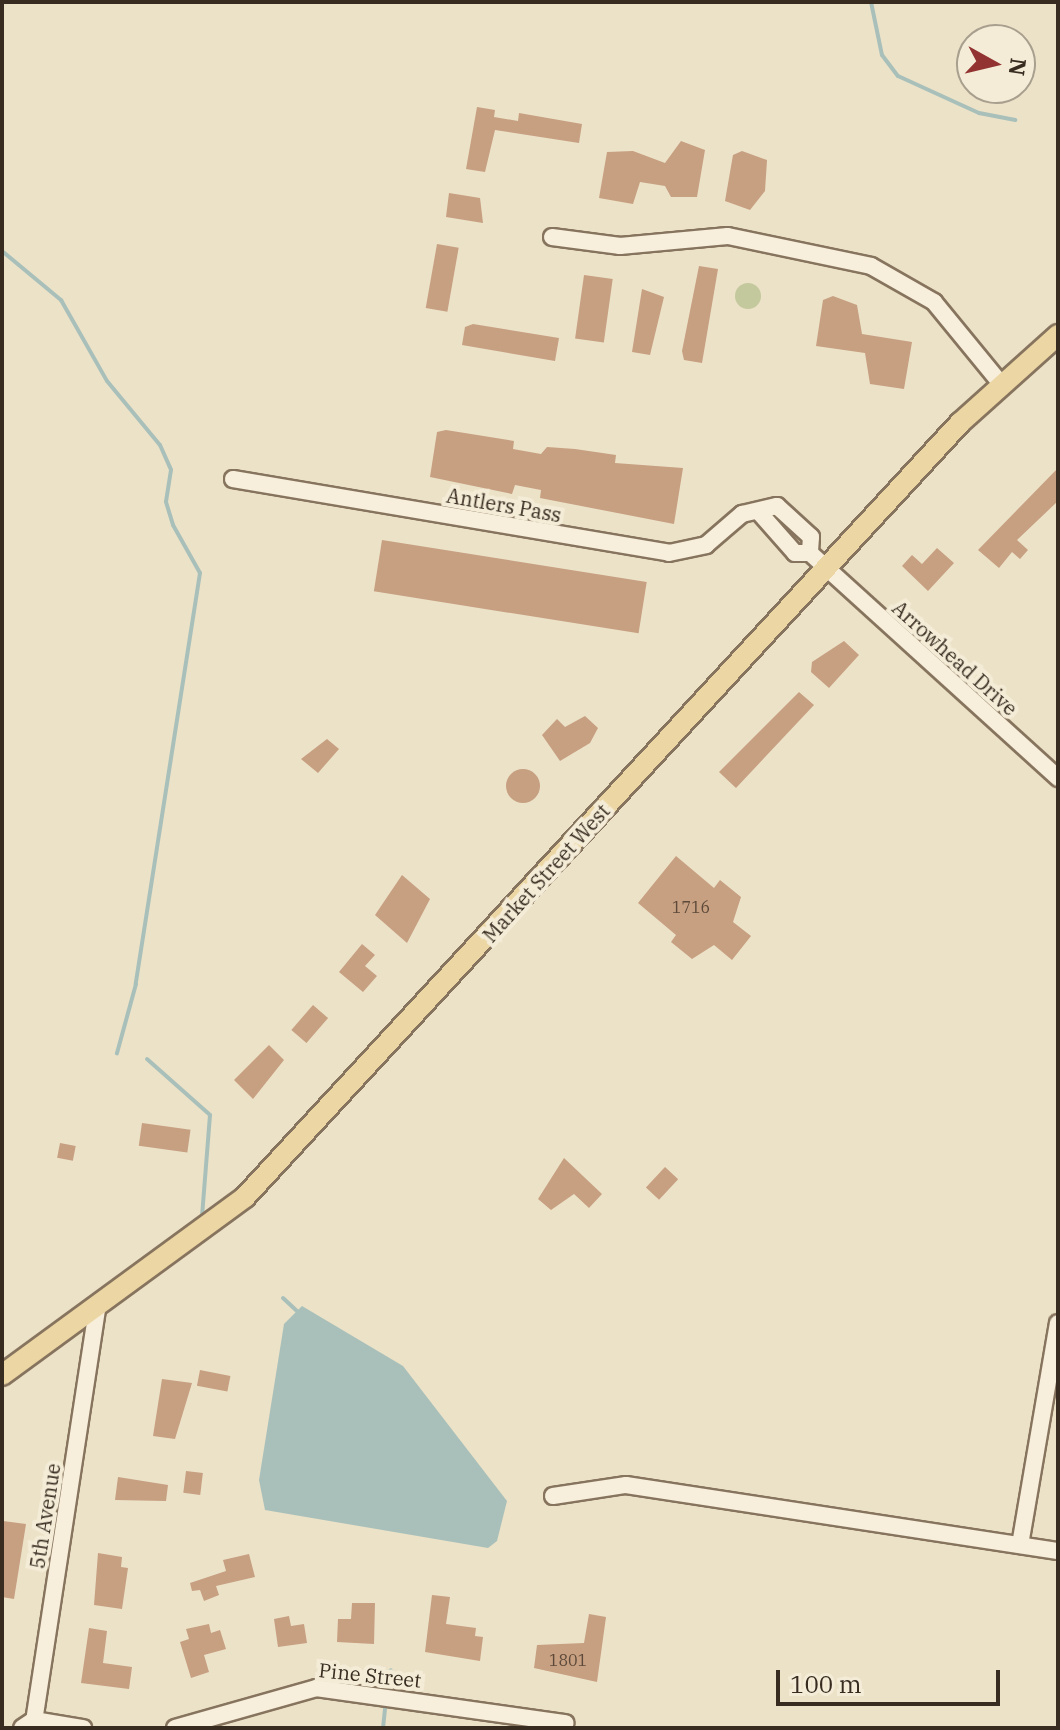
<!DOCTYPE html>
<style>
body{margin:0}
#map{position:relative;width:1060px;height:1730px;overflow:hidden;background:#ece2c8;font-family:"IBM Plex Serif",serif}
div>[style]{position:absolute}
.green>*{inset:0;background:#c3c99c}
.round{border-radius:50%}
.water>*{inset:0;background:#a9c0ba}
.stream>*{height:4px;margin:-2px;padding:0 2px;transform-origin:2px;border-radius:2px;background:#a9c0ba}
.building>*{inset:0;background:#c79f81;transform-origin:0 0}
.roads{filter:drop-shadow(2px 0 #87745e) drop-shadow(-2px 0 #87745e) drop-shadow(0 2px #87745e) drop-shadow(0 -2px #87745e)}
.minor>*{height:16px;margin:-8px;padding:0 8px;transform-origin:8px;border-radius:8px;background:#f7efdb}
.major>*{height:20px;margin:-10px;padding:0 10px;transform-origin:10px;border-radius:10px;background:#ecd6a3}
span{translate:-50% -50%;white-space:nowrap;text-align:center;line-height:1.15;-webkit-text-stroke:8px #f4ecd7;paint-order:stroke}
.number-label{font-size:16px;color:#5c4939}
.number-label span{-webkit-text-stroke-width:0}
.street-label{font-size:20px;color:#382c21}
.frame{position:absolute;inset:0;border:4px solid #382c21;pointer-events:none}
.north{position:absolute;left:956px;top:24px;width:80px;height:80px;box-sizing:border-box;background:#f4ecd7;border:2px solid #a99f8e;border-radius:50%;rotate:98deg;font-size:22px;font-weight:700;line-height:32px;text-align:center;color:#382c21}
.north::after{content:'';display:block;margin:auto;width:28px;height:36px;background:#923332;clip-path:polygon(50% 0,100% 100%,50% 72%,0 100%)}
.scale{position:absolute;left:776px;top:1670px;width:224px;height:36px;box-sizing:border-box;border:4px solid #382c21;border-top:0;padding-left:10px;font-size:24px;line-height:28px;white-space:nowrap;color:#382c21;-webkit-text-stroke:6px #f4ecd7;paint-order:stroke}
</style>
<div id="map">
<div class="green">
<i class="round" style="left:735px;top:283px;width:26px;height:26px"></i>
</div>
<div class="water">
<i style="clip-path:polygon(302px 1306px,403px 1366px,507px 1501px,497px 1541px,488px 1548px,265px 1510px,259px 1480px,284px 1324px)"></i>
</div>
<div class="stream">
<i style="left:871px;top:2px;width:54px;rotate:78.3deg"></i>
<i style="left:882px;top:55px;width:26px;rotate:53deg"></i>
<i style="left:898px;top:76px;width:89px;rotate:24.6deg"></i>
<i style="left:979px;top:113px;width:37px;rotate:11deg"></i>
<i style="left:2px;top:251px;width:77px;rotate:39.7deg"></i>
<i style="left:61px;top:300px;width:93px;rotate:60.4deg"></i>
<i style="left:107px;top:381px;width:83px;rotate:50.4deg"></i>
<i style="left:160px;top:445px;width:27px;rotate:66deg"></i>
<i style="left:171px;top:470px;width:32px;rotate:99deg"></i>
<i style="left:166px;top:502px;width:24px;rotate:73deg"></i>
<i style="left:173px;top:525px;width:55px;rotate:60.6deg"></i>
<i style="left:200px;top:573px;width:416px;rotate:98.9deg"></i>
<i style="left:136px;top:984px;width:72px;rotate:105.4deg"></i>
<i style="left:147px;top:1059px;width:84px;rotate:41.6deg"></i>
<i style="left:210px;top:1115px;width:102px;rotate:94.5deg"></i>
<i style="left:283px;top:1298px;width:22px;rotate:43deg"></i>
<i style="left:389px;top:1681px;width:11px;rotate:-80deg"></i>
<i style="left:383px;top:1728px;width:20px;rotate:-84deg"></i>
</div>
<div class="building">
<i style="clip-path:polygon(477px 107px,495px 110px,494px 117px,518px 121px,519px 113px,582px 124px,579px 143px,495px 130px,485px 172px,466px 169px)"></i>
<i style="clip-path:polygon(681px 141px,705px 150px,697px 197px,671px 197px,665px 186px,640px 182px,633px 204px,599px 198px,607px 152px,633px 151px,665px 163px)"></i>
<i style="clip-path:polygon(742px 151px,767px 160px,765px 191px,750px 210px,725px 201px,733px 155px)"></i>
<i style="clip-path:polygon(449px 193px,480px 198px,483px 223px,446px 217px)"></i>
<i style="left:437px;top:244px;width:22px;height:65px;rotate:10deg"></i>
<i style="clip-path:polygon(699px 266px,718px 269px,702px 363px,684px 360px,682px 351px)"></i>
<i style="left:584px;top:275px;width:29px;height:64px;rotate:8deg"></i>
<i style="clip-path:polygon(642px 289px,664px 297px,650px 355px,632px 352px)"></i>
<i style="clip-path:polygon(833px 296px,857px 305px,862px 334px,912px 342px,904px 389px,870px 384px,865px 353px,816px 346px,823px 300px)"></i>
<i style="clip-path:polygon(473px 324px,559px 338px,555px 361px,462px 345px,465px 327px)"></i>
<i style="clip-path:polygon(446px 430px,514px 441px,513px 449px,541px 454px,547px 447px,575px 449px,616px 455px,615px 463px,683px 468px,674px 524px,540px 498px,541px 490px,515px 485px,512px 494px,430px 477px,437px 432px)"></i>
<i style="clip-path:polygon(1058px 468px,1058px 501px,1017px 540px,1028px 550px,1020px 559px,1012px 552px,999px 568px,978px 550px)"></i>
<i style="left:382px;top:540px;width:268px;height:52px;rotate:9deg"></i>
<i style="clip-path:polygon(937px 548px,954px 563px,928px 591px,902px 566px,912px 555px,922px 564px)"></i>
<i style="clip-path:polygon(844px 641px,859px 655px,829px 688px,811px 672px,812px 662px)"></i>
<i style="clip-path:polygon(799px 692px,814px 705px,736px 788px,719px 772px)"></i>
<i style="clip-path:polygon(585px 716px,598px 728px,590px 743px,560px 761px,542px 735px,557px 719px,565px 727px)"></i>
<i style="clip-path:polygon(327px 739px,339px 749px,318px 773px,301px 759px)"></i>
<i class="round" style="left:506px;top:769px;width:34px;height:34px"></i>
<i style="clip-path:polygon(676px 856px,714px 888px,720px 880px,741px 897px,733px 922px,751px 936px,732px 960px,714px 945px,692px 959px,671px 942px,676px 935px,638px 903px)"></i>
<i style="clip-path:polygon(402px 875px,430px 899px,407px 943px,375px 915px)"></i>
<i style="clip-path:polygon(362px 944px,375px 955px,365px 966px,377px 976px,363px 992px,339px 972px)"></i>
<i style="left:313px;top:1005px;width:20px;height:33px;rotate:41deg"></i>
<i style="clip-path:polygon(269px 1045px,284px 1060px,253px 1099px,234px 1080px)"></i>
<i style="left:142px;top:1123px;width:49px;height:23px;rotate:8deg"></i>
<i style="left:60px;top:1143px;width:16px;height:15px;rotate:11deg"></i>
<i style="clip-path:polygon(564px 1158px,602px 1194px,589px 1208px,574px 1194px,551px 1210px,538px 1199px)"></i>
<i style="left:665px;top:1167px;width:18px;height:28px;rotate:43deg"></i>
<i style="left:200px;top:1370px;width:31px;height:16px;rotate:11deg"></i>
<i style="clip-path:polygon(162px 1379px,192px 1383px,175px 1439px,153px 1436px)"></i>
<i style="left:186px;top:1471px;width:17px;height:22px;rotate:7deg"></i>
<i style="clip-path:polygon(118px 1477px,168px 1485px,166px 1501px,115px 1500px)"></i>
<i style="clip-path:polygon(3px 1521px,26px 1524px,14px 1599px,2px 1597px)"></i>
<i style="clip-path:polygon(98px 1553px,122px 1557px,121px 1567px,128px 1568px,122px 1609px,94px 1605px)"></i>
<i style="clip-path:polygon(249px 1554px,255px 1577px,216px 1586px,219px 1595px,204px 1601px,200px 1590px,192px 1591px,190px 1583px,226px 1571px,223px 1560px)"></i>
<i style="clip-path:polygon(432px 1595px,450px 1597px,446px 1624px,476px 1628px,475px 1636px,483px 1637px,480px 1661px,425px 1652px)"></i>
<i style="clip-path:polygon(352px 1603px,375px 1603px,374px 1644px,337px 1642px,338px 1619px,351px 1619px)"></i>
<i style="clip-path:polygon(589px 1614px,606px 1617px,597px 1682px,534px 1668px,537px 1645px,584px 1643px)"></i>
<i style="clip-path:polygon(289px 1616px,291px 1626px,304px 1624px,307px 1643px,278px 1647px,274px 1619px)"></i>
<i style="clip-path:polygon(209px 1624px,211px 1633px,220px 1630px,226px 1649px,204px 1655px,209px 1672px,191px 1678px,180px 1642px,189px 1639px,186px 1629px)"></i>
<i style="clip-path:polygon(89px 1628px,107px 1631px,103px 1663px,132px 1667px,129px 1689px,81px 1683px)"></i>
</div>
<div class="roads">
<div class="minor">
<i style="left:552px;top:237px;width:69px;rotate:7.5deg"></i>
<i style="left:620px;top:246px;width:108px;rotate:-5.3deg"></i>
<i style="left:728px;top:236px;width:146px;rotate:11.8deg"></i>
<i style="left:871px;top:266px;width:73px;rotate:29.7deg"></i>
<i style="left:934px;top:302px;width:107px;rotate:50.7deg"></i>
<i style="left:233px;top:479px;width:442px;rotate:9.6deg"></i>
<i style="left:669px;top:553px;width:38px;rotate:-12deg"></i>
<i style="left:706px;top:545px;width:48px;rotate:-40.7deg"></i>
<i style="left:742px;top:514px;width:36px;rotate:-13deg"></i>
<i style="left:777px;top:506px;width:46px;rotate:42.4deg"></i>
<i style="left:811px;top:537px;width:16px;rotate:94deg"></i>
<i style="left:758px;top:511px;width:56px;rotate:48.6deg"></i>
<i style="left:795px;top:553px;width:15px"></i>
<i style="left:810px;top:553px;width:335px;rotate:42.2deg"></i>
<i style="left:553px;top:1496px;width:74px;rotate:-8.6deg"></i>
<i style="left:626px;top:1485px;width:437px;rotate:8.7deg"></i>
<i style="left:1020px;top:1545px;width:225px;rotate:-80.3deg"></i>
<i style="left:22px;top:1728px;width:14px;rotate:-34deg"></i>
<i style="left:34px;top:1720px;width:50px;rotate:9.3deg"></i>
<i style="left:33px;top:1728px;width:422px;rotate:-81.3deg"></i>
<i style="left:175px;top:1728px;width:147px;rotate:-15.8deg"></i>
<i style="left:316px;top:1688px;width:252px;rotate:8deg"></i>
</div>
<div class="major">
<i style="left:2px;top:1375px;width:301px;rotate:-36.2deg"></i>
<i style="left:245px;top:1197px;width:1054px;rotate:-47.27deg"></i>
<i style="left:960px;top:423px;width:132px;rotate:-41.9deg"></i>
</div>
</div>
<div class="number-label">
<span style="left:691px;top:907px">1716</span>
<span style="left:568px;top:1660px">1801</span>
</div>
<div class="street-label">
<span style="left:504px;top:505px;rotate:10deg">Antlers Pass</span>
<span style="left:955px;top:658px;rotate:42deg">Arrowhead Drive</span>
<span style="left:546px;top:873px;rotate:-48deg">Market Street West</span>
<span style="left:45px;top:1516px;rotate:-81deg">5th Avenue</span>
<span style="left:370px;top:1675px;rotate:6deg">Pine Street</span>
</div>
<div class="frame"></div>
<div class="north">N</div>
<div class="scale">100 m</div>
</div>
